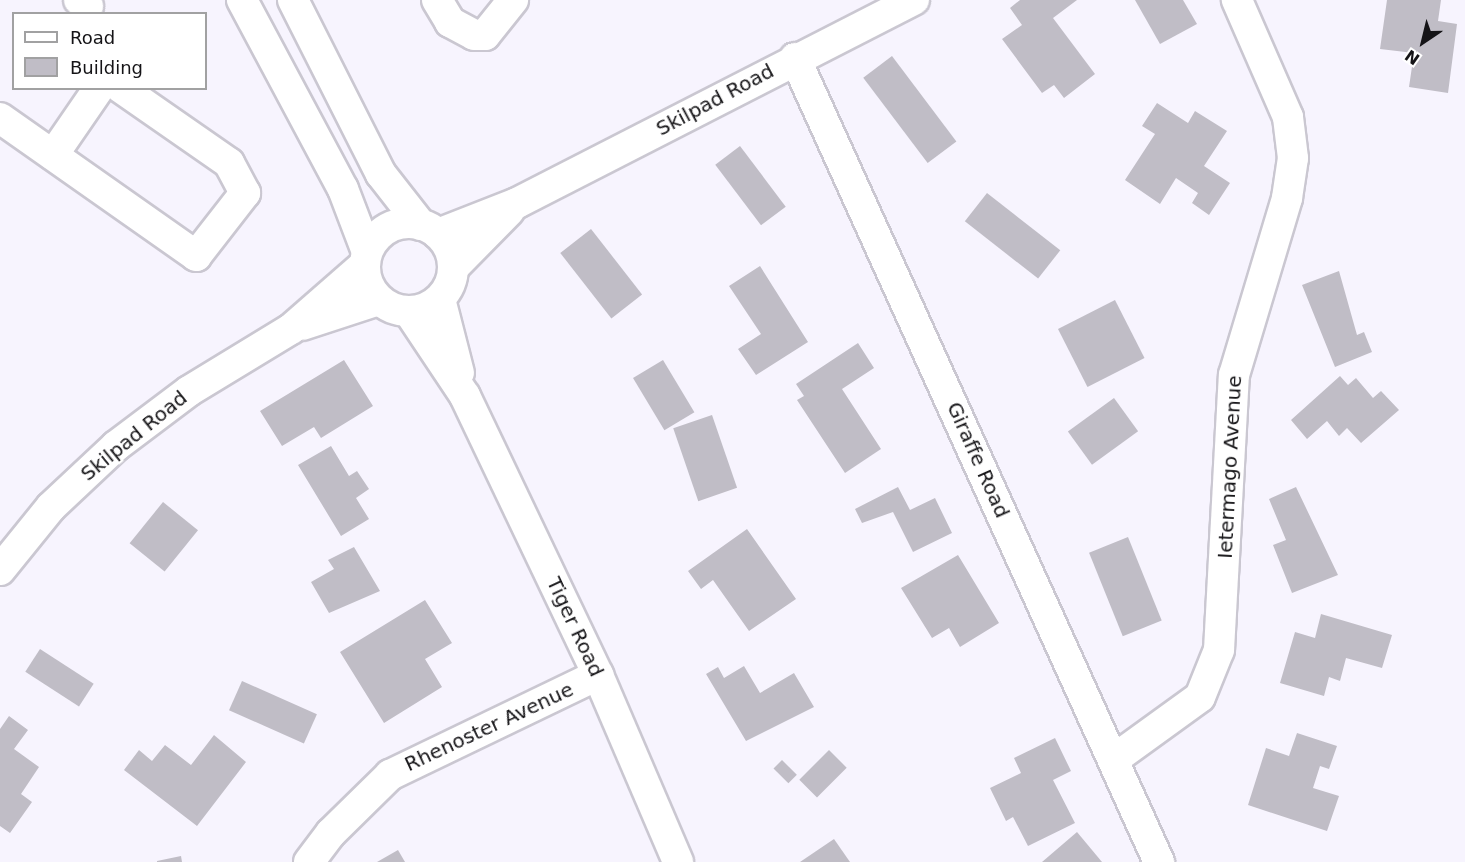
<!DOCTYPE html>
<style>
body{margin:0}
#map{position:relative;width:1465px;height:862px;overflow:hidden;background:#f7f4fe;font-family:"DejaVu Sans",sans-serif}
div>[style]{position:absolute}
.building>*{inset:0;background:#c0bdc6;transform-origin:0 0}
.roads{filter:drop-shadow(2px 0 #cac7d1) drop-shadow(-2px 0 #cac7d1) drop-shadow(0 2px #cac7d1) drop-shadow(0 -2px #cac7d1)}
.minor>*{height:30px;margin:-15px;padding:0 15px;transform-origin:15px;border-radius:15px;background:#fff}
.minor>.ring{margin:-15px;padding:0;box-sizing:content-box;background:none;border:30px solid #fff;border-radius:50%}
span{translate:-50% -50%;white-space:nowrap;text-align:center;line-height:1.15;-webkit-text-stroke:4.5px #fff;paint-order:stroke}
.street-label{font-size:20px;color:#151417}
.legend{position:absolute;left:12px;top:12px;width:195px;height:78px;box-sizing:border-box;background:#fff;border:2px solid #a1a1a2;margin:0;padding:8px 10px;list-style:none;font-size:18px;color:#151417}
.legend li{display:flex;align-items:center;gap:12px;height:30px}
.legend b{width:30px;border:2px solid #a1a1a2}
.north{position:absolute;left:1393px;top:12px;width:60px;height:60px;-webkit-text-stroke:4px #fff;paint-order:stroke;rotate:215deg;font-size:16px;font-weight:700;line-height:24px;text-align:center;color:#151417}
.north::after{content:'';display:block;margin:auto;width:21px;height:27px;background:#151417;clip-path:polygon(50% 0,100% 100%,50% 72%,0 100%)}
</style>
<div id="map">
<div class="building">
<i style="clip-path:polygon(1020px 0,1077px 0,1053px 18px,1095px 74px,1064px 98px,1054px 85px,1042px 93px,1002px 39px,1022px 25px,1010px 8px)"></i>
<i style="clip-path:polygon(1135px 0,1183px 0,1197px 24px,1160px 44px)"></i>
<i style="clip-path:polygon(1387px 0,1441px 0,1438px 21px,1457px 24px,1448px 93px,1409px 87px,1414px 53px,1380px 49px)"></i>
<i style="left:892px;top:56px;width:107px;height:36px;rotate:53deg"></i>
<i style="clip-path:polygon(1157px 103px,1188px 123px,1195px 111px,1227px 131px,1204px 166px,1230px 183px,1209px 215px,1192px 203px,1198px 193px,1176px 178px,1160px 204px,1125px 180px,1155px 134px,1142px 126px)"></i>
<i style="left:740px;top:146px;width:76px;height:31px;rotate:53deg"></i>
<i style="left:987px;top:193px;width:93px;height:36px;rotate:38deg"></i>
<i style="left:591px;top:229px;width:83px;height:39px;rotate:52deg"></i>
<i style="clip-path:polygon(760px 266px,808px 342px,756px 375px,738px 349px,761px 334px,729px 286px)"></i>
<i style="clip-path:polygon(1339px 271px,1357px 335px,1364px 332px,1372px 352px,1335px 367px,1302px 285px)"></i>
<i style="left:1115px;top:300px;width:65px;height:64px;rotate:63deg"></i>
<i style="clip-path:polygon(858px 343px,874px 368px,842px 389px,881px 449px,845px 473px,797px 400px,804px 396px,796px 384px)"></i>
<i style="clip-path:polygon(344px 360px,373px 406px,321px 438px,314px 427px,282px 446px,260px 411px)"></i>
<i style="left:663px;top:360px;width:61px;height:35px;rotate:59deg"></i>
<i style="clip-path:polygon(1340px 376px,1348px 385px,1356px 378px,1373px 398px,1381px 391px,1399px 410px,1361px 443px,1347px 428px,1339px 436px,1327px 421px,1307px 439px,1291px 420px)"></i>
<i style="left:1114px;top:398px;width:41px;height:57px;rotate:54deg"></i>
<i style="left:712px;top:415px;width:77px;height:41px;rotate:71deg"></i>
<i style="clip-path:polygon(331px 446px,349px 476px,357px 471px,369px 489px,356px 498px,369px 519px,341px 536px,298px 465px)"></i>
<i style="clip-path:polygon(898px 487px,910px 510px,935px 498px,952px 533px,913px 552px,893px 512px,862px 523px,855px 509px)"></i>
<i style="clip-path:polygon(1296px 487px,1338px 575px,1292px 593px,1273px 545px,1286px 540px,1269px 499px)"></i>
<i style="left:163px;top:502px;width:45px;height:53px;rotate:39deg"></i>
<i style="clip-path:polygon(747px 529px,796px 599px,749px 631px,713px 580px,701px 589px,688px 571px)"></i>
<i style="left:1128px;top:537px;width:90px;height:42px;rotate:68deg"></i>
<i style="clip-path:polygon(354px 547px,380px 591px,329px 613px,311px 582px,334px 569px,328px 560px)"></i>
<i style="clip-path:polygon(958px 555px,999px 623px,960px 647px,949px 628px,932px 638px,901px 588px)"></i>
<i style="clip-path:polygon(425px 600px,452px 643px,425px 659px,442px 687px,384px 723px,340px 652px)"></i>
<i style="clip-path:polygon(1321px 614px,1392px 635px,1382px 668px,1346px 658px,1340px 681px,1329px 677px,1324px 696px,1280px 683px,1295px 632px,1315px 638px)"></i>
<i style="left:40px;top:649px;width:64px;height:27px;rotate:33deg"></i>
<i style="clip-path:polygon(744px 666px,760px 693px,794px 673px,814px 707px,746px 741px,706px 674px,718px 667px,724px 678px)"></i>
<i style="left:242px;top:681px;width:82px;height:32px;rotate:24deg"></i>
<i style="clip-path:polygon(9px 716px,28px 730px,14px 749px,39px 767px,21px 794px,32px 802px,10px 833px,0 826px,0 729px)"></i>
<i style="clip-path:polygon(1297px 733px,1337px 746px,1329px 769px,1320px 766px,1313px 788px,1339px 796px,1327px 831px,1248px 805px,1266px 748px,1289px 756px)"></i>
<i style="clip-path:polygon(214px 735px,246px 762px,197px 826px,124px 770px,139px 750px,152px 761px,165px 745px,191px 765px)"></i>
<i style="clip-path:polygon(1055px 738px,1071px 771px,1053px 780px,1075px 823px,1028px 846px,1013px 817px,1006px 821px,990px 788px,1021px 773px,1014px 758px)"></i>
<i style="left:829px;top:750px;width:25px;height:42px;rotate:45deg"></i>
<i style="left:782px;top:760px;width:21px;height:12px;rotate:45deg"></i>
<i style="clip-path:polygon(1077px 832px,1102px 862px,1042px 862px)"></i>
<i style="clip-path:polygon(834px 839px,850px 862px,800px 862px)"></i>
<i style="clip-path:polygon(398px 850px,405px 862px,377px 862px)"></i>
<i style="clip-path:polygon(181px 856px,182px 862px,157px 862px,157px 861px)"></i>
</div>
<div class="roads">
<div class="minor">
<i style="left:79px;top:0;width:11px;rotate:34deg"></i>
<i style="left:242px;top:0;width:214px;rotate:61.9deg"></i>
<i style="left:343px;top:189px;width:67px;rotate:69.1deg"></i>
<i style="left:293px;top:0;width:195px;rotate:63.2deg"></i>
<i style="left:381px;top:174px;width:65px;rotate:51.9deg"></i>
<i style="left:437px;top:0;width:26px;rotate:59deg"></i>
<i style="left:450px;top:22px;width:27px;rotate:28deg"></i>
<i style="left:474px;top:35px;width:11px"></i>
<i style="left:485px;top:35px;width:45px;rotate:-51.3deg"></i>
<i style="left:795px;top:58px;width:883px;rotate:65.64deg"></i>
<i style="left:0;top:118px;width:240px;rotate:35.1deg"></i>
<i style="left:196px;top:256px;width:80px;rotate:-52.1deg"></i>
<i style="left:245px;top:193px;width:34px;rotate:-118deg"></i>
<i style="left:229px;top:163px;width:131px;rotate:-145.2deg"></i>
<i style="left:53px;top:155px;width:81px;rotate:-55.5deg"></i>
<i class="ring" style="left:365px;top:223px;width:58px;height:58px"></i>
<i style="left:438px;top:234px;width:85px;rotate:-21.4deg"></i>
<i style="left:517px;top:203px;width:446px;rotate:-27.1deg"></i>
<i style="left:453px;top:268px;width:80px;rotate:-45.5deg"></i>
<i style="left:440px;top:299px;width:76px;rotate:75.6deg"></i>
<i style="left:409px;top:312px;width:101px;rotate:56.3deg"></i>
<i style="left:465px;top:396px;width:309px;rotate:64.5deg"></i>
<i style="left:598px;top:675px;width:203px;rotate:66.8deg"></i>
<i style="left:302px;top:325px;width:81px;rotate:-18deg"></i>
<i style="left:0;top:570px;width:81px;rotate:-51deg"></i>
<i style="left:51px;top:507px;width:89px;rotate:-43.2deg"></i>
<i style="left:116px;top:446px;width:91px;rotate:-37deg"></i>
<i style="left:189px;top:391px;width:119px;rotate:-31.3deg"></i>
<i style="left:291px;top:329px;width:97px;rotate:-41.2deg"></i>
<i style="left:1113px;top:760px;width:107px;rotate:-35.9deg"></i>
<i style="left:1200px;top:697px;width:51px;rotate:-68deg"></i>
<i style="left:1219px;top:650px;width:275px;rotate:-86.9deg"></i>
<i style="left:1234px;top:375px;width:185px;rotate:-73.3deg"></i>
<i style="left:1287px;top:198px;width:40px;rotate:-81.5deg"></i>
<i style="left:1293px;top:158px;width:41px;rotate:-97deg"></i>
<i style="left:1288px;top:117px;width:128px;rotate:-113.6deg"></i>
<i style="left:309px;top:862px;width:36px;rotate:-53deg"></i>
<i style="left:331px;top:833px;width:83px;rotate:-44.5deg"></i>
<i style="left:390px;top:775px;width:231px;rotate:-25.7deg"></i>
</div>
</div>
<div class="street-label">
<span style="left:715px;top:100px;rotate:-28deg">Skilpad Road</span>
<span style="left:134px;top:436px;rotate:-39deg">Skilpad Road</span>
<span style="left:978px;top:460px;rotate:66deg">Giraffe Road</span>
<span style="left:1230px;top:467px;rotate:-87deg">Ietermago Avenue</span>
<span style="left:575px;top:627px;rotate:65deg">Tiger Road</span>
<span style="left:489px;top:727px;rotate:-25deg">Rhenoster Avenue</span>
</div>
<ul class="legend">
<li><b style="height:8px;background:#fff"></b>Road</li>
<li><b style="height:16px;background:#c0bdc6"></b>Building</li>
</ul>
<div class="north">N</div>
</div>
